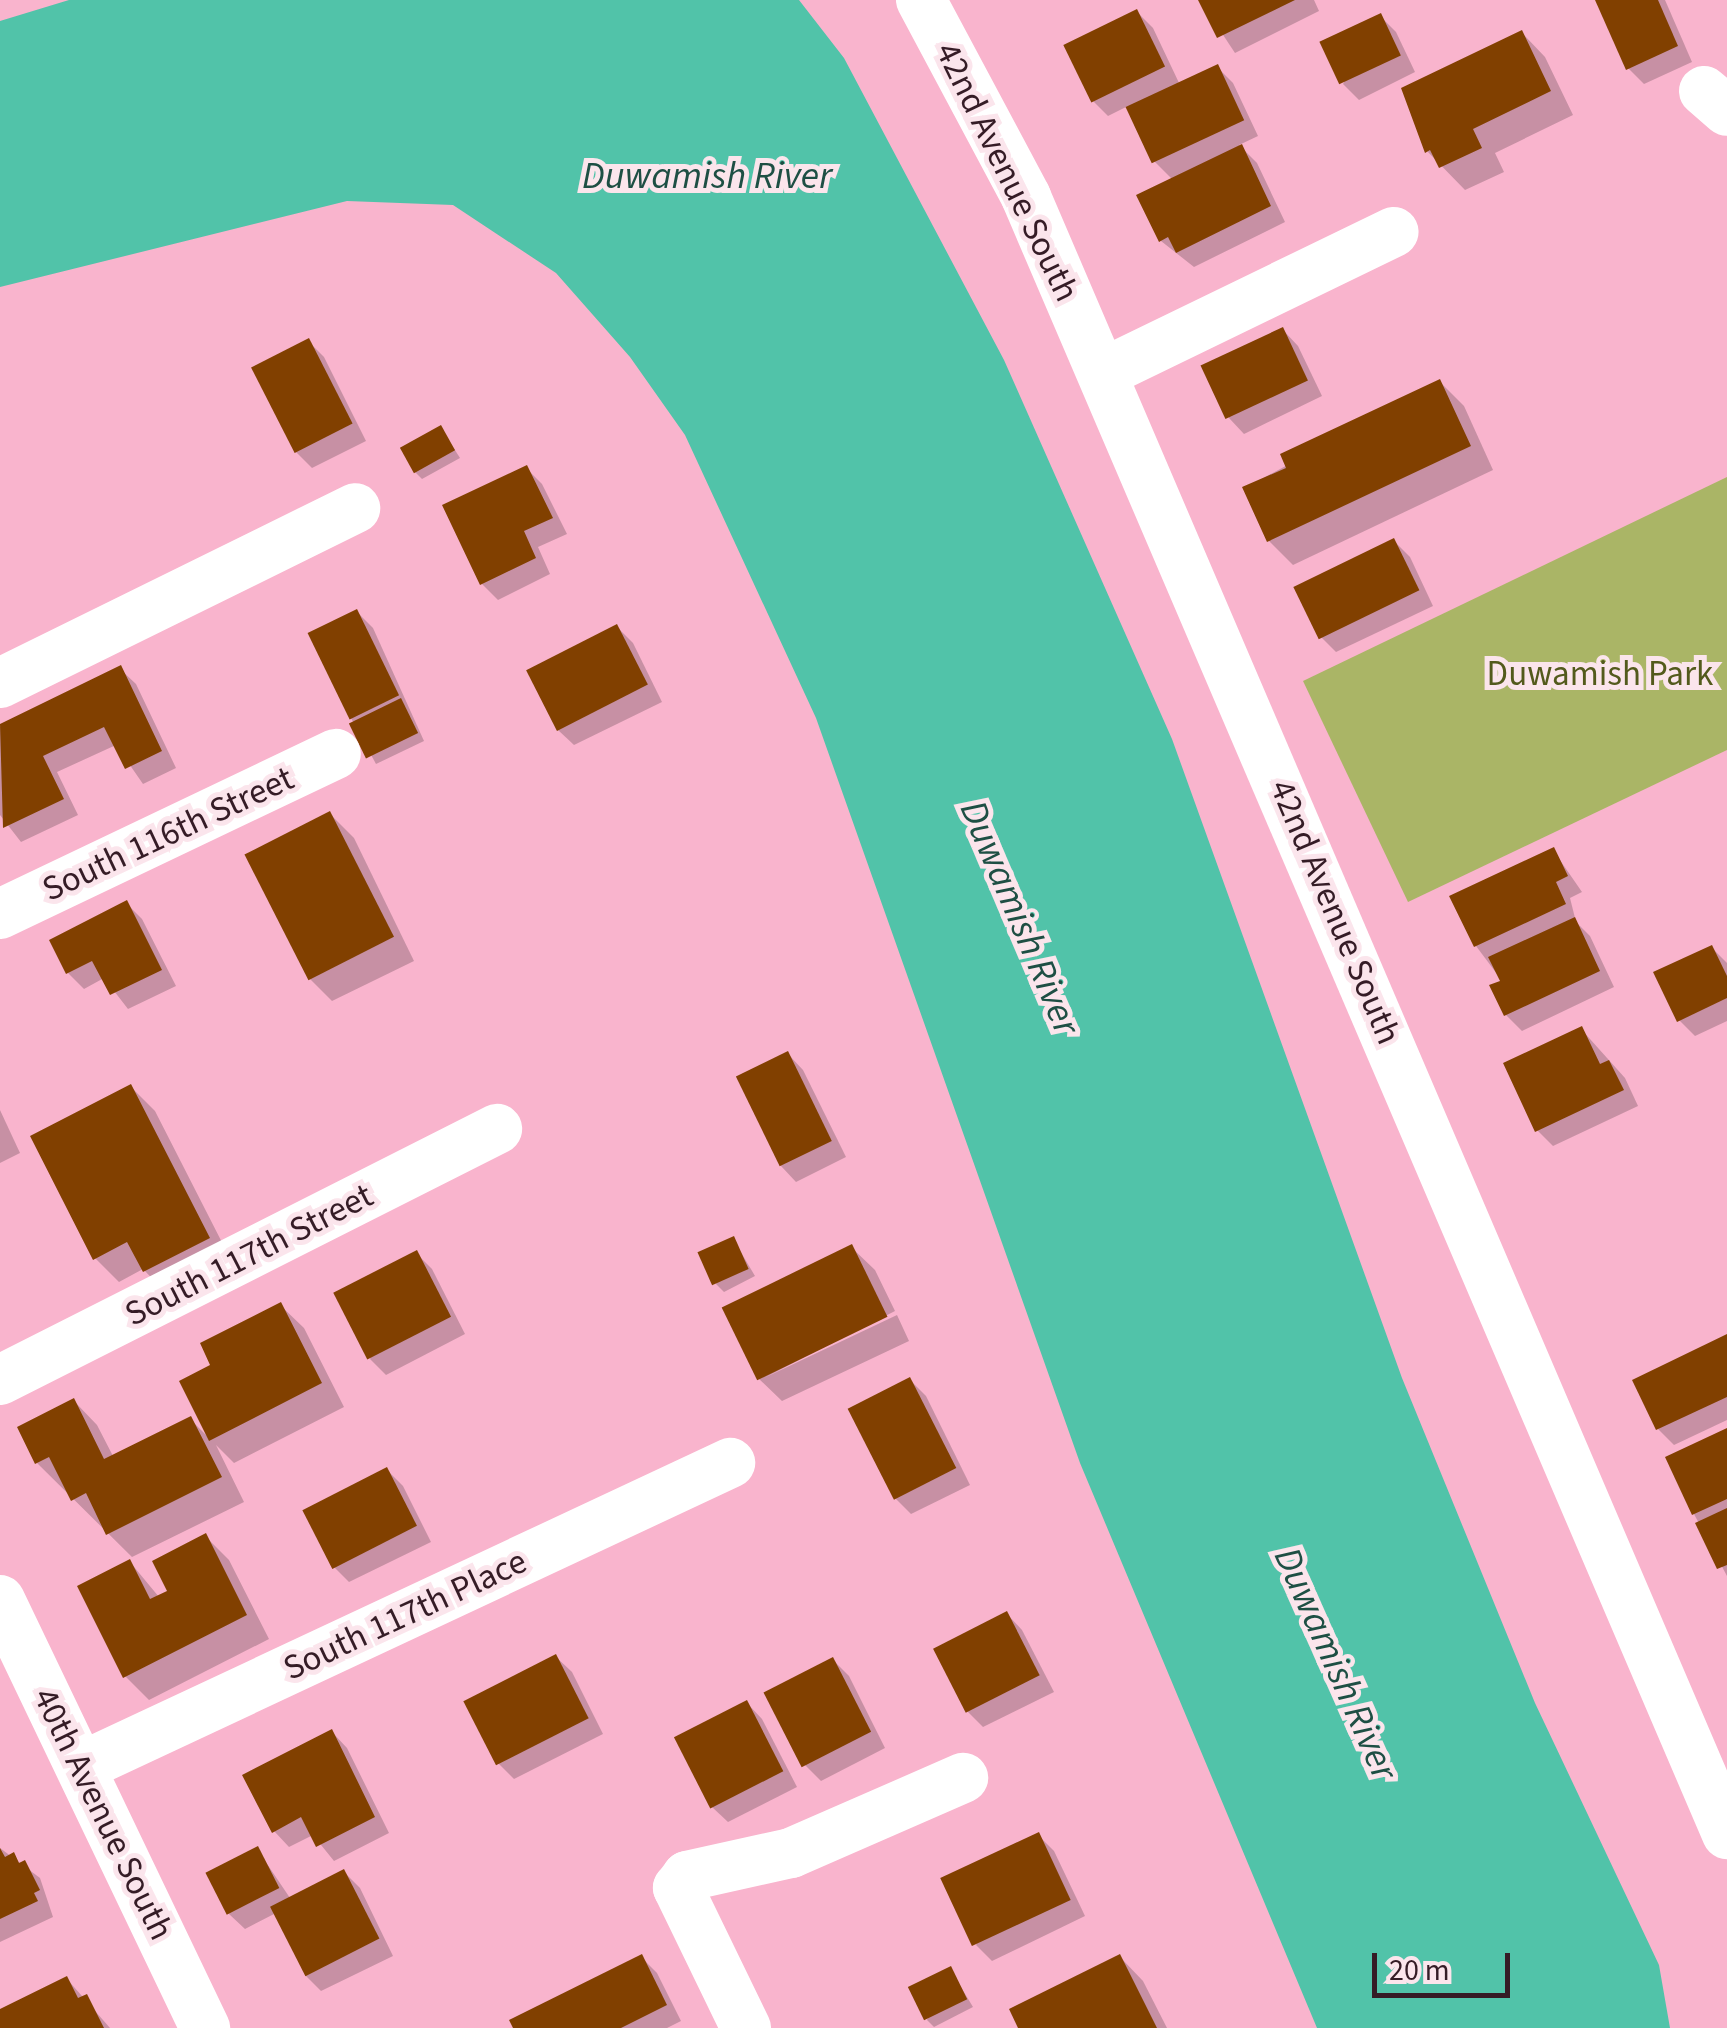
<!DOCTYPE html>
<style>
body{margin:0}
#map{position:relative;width:1727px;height:2028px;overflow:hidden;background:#f9b4cd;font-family:"Source Sans 3",sans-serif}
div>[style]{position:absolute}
.green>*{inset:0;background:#aab566}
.water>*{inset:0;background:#51c3a9}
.shadow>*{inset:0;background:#0003}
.building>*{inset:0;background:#814000;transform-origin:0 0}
.minor>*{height:50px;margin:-25px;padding:0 25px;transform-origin:25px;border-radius:25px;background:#fff}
span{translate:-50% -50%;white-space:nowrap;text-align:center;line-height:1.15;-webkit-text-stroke:10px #fbe5ec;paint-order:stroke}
.street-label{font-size:35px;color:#351c26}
.park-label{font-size:35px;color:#535a1c}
.water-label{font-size:38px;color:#1e4f44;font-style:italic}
.scale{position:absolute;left:1372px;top:1953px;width:138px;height:45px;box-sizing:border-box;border:5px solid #351c26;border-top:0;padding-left:12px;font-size:30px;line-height:35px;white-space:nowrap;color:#351c26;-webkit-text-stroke:8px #fbe5ec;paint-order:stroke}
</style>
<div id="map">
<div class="green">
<i style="clip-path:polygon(1727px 477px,1727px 750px,1408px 902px,1303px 681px)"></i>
</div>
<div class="water">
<i style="clip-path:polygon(69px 0,799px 0,844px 58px,1004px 360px,1172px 739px,1402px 1378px,1535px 1703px,1659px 1965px,1670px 2028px,1317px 2028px,1080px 1463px,816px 718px,685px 435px,630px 357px,556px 273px,453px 205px,347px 201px,0 287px,0 21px)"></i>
</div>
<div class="shadow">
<i style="clip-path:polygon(1200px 0,1314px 0,1319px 11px,1235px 53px)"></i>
<i style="clip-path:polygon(1597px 0,1665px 0,1692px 62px,1644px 84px,1628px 68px)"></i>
<i style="clip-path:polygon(1137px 12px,1153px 28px,1180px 85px,1217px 67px,1233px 83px,1258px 136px,1239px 145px,1257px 163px,1285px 222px,1194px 267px,1161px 241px,1173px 180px,1155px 162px,1128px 106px,1108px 116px,1092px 100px)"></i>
<i style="clip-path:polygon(1380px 16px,1396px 32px,1415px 72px,1359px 100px,1343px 84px)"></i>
<i style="clip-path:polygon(1522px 33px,1545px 57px,1573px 115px,1495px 153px,1504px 172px,1465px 190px,1427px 151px)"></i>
<i style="clip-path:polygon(1283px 330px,1298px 346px,1322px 396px,1244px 434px,1229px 418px,1204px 367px)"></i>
<i style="clip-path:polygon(308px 341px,324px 357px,366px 441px,312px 468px,296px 452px,255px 369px)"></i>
<i style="clip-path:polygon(1440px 382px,1464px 406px,1493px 470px,1293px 565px,1269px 541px,1245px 488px)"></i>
<i style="clip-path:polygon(441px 428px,460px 458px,422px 479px,415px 472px)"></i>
<i style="clip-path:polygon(526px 468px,542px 484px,567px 534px,538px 547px,550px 574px,498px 600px,482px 584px)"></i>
<i style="clip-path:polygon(1394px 541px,1410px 557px,1433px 606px,1336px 652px,1320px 636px)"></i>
<i style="clip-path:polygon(357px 612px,373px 628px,424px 741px,376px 764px,351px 718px)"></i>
<i style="clip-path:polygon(617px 627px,633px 643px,662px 702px,574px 745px,558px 730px)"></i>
<i style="clip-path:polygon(120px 669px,136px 684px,176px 768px,143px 784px,116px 745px,57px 772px,78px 815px,21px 842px,0 815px,0 727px)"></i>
<i style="clip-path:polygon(330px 814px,354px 838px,414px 961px,332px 1001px,308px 977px)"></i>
<i style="clip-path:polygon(1553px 850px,1582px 892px,1570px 898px,1576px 922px,1590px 936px,1614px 987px,1522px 1031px,1506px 1015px,1503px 982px,1476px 946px)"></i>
<i style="clip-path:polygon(126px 903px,142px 919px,176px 986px,128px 1009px,104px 978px,84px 989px,68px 973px)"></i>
<i style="clip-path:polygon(1712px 948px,1727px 963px,1727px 1021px,1695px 1036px,1679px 1020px)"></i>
<i style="clip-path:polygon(1581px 1029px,1625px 1078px,1638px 1106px,1553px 1146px,1537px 1130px)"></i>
<i style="clip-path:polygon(788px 1054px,803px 1070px,846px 1157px,796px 1182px,781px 1166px)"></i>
<i style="clip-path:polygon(131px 1087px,155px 1111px,232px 1262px,168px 1295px,143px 1269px,119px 1282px,95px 1258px)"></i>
<i style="clip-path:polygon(0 1110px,20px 1153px,0 1163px)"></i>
<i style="clip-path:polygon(733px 1239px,755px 1276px,724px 1292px,716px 1284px)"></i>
<i style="clip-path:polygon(851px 1247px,875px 1270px,895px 1311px,764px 1378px,897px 1315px,909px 1341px,782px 1401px,758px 1378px)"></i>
<i style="clip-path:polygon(416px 1253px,432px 1269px,465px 1334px,386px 1375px,370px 1359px)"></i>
<i style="clip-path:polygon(280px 1305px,304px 1328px,344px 1407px,234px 1463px,216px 1445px,244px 1502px,132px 1557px,37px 1463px,74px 1401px,97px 1425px,114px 1458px,190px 1419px,209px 1438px)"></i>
<i style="clip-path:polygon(1727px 1337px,1727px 1420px,1674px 1445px,1658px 1429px)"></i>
<i style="clip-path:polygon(910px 1380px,926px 1396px,970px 1485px,911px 1514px,895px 1498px)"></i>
<i style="clip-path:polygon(1727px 1430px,1727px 1576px,1694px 1514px)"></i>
<i style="clip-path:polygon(387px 1470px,403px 1486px,431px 1542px,349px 1582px,333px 1566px)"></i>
<i style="clip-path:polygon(205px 1536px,229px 1560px,269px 1639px,149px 1700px,125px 1676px,130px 1562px,159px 1597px,170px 1592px)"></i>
<i style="clip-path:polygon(1007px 1614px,1022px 1630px,1054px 1692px,983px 1727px,967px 1711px)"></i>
<i style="clip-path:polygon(556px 1657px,572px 1672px,603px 1734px,514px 1779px,498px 1763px)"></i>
<i style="clip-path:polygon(833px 1660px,849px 1676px,885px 1748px,821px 1781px,805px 1765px)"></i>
<i style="clip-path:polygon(747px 1703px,762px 1719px,797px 1787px,728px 1822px,712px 1807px)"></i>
<i style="clip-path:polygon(332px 1732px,347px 1748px,389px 1833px,334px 1861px,313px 1835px,289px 1847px,274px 1831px)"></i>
<i style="clip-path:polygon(1038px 1835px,1054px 1851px,1085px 1916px,992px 1961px,976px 1945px)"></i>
<i style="clip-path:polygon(0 1848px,40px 1878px,53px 1917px,0 1942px)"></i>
<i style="clip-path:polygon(257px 1849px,290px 1898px,344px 1872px,360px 1888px,393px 1956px,321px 1991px,305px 1975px,276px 1913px,245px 1929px,229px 1914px)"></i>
<i style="clip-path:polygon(641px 1957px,657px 1973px,681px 2021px,667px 2028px,516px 2028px)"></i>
<i style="clip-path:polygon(1120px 1957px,1143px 1981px,1167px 2028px,1021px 2028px)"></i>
<i style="clip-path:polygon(950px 1969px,973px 2007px,934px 2027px,927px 2020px)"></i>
<i style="clip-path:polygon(67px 1979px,110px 2028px,0 2028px,0 2012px)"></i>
</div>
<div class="building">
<i style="clip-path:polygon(1198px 0,1295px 0,1217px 38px)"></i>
<i style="clip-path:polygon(1595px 0,1658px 0,1678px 46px,1626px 70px)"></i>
<i style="left:1137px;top:9px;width:64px;height:82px;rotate:64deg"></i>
<i style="left:1381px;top:13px;width:47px;height:68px;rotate:65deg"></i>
<i style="clip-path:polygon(1522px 30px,1551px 91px,1473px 129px,1482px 148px,1439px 168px,1430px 150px,1425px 153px,1401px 88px)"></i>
<i style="left:1218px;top:64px;width:62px;height:102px;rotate:65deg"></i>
<i style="clip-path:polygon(1242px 144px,1271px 206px,1176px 253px,1168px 237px,1159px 242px,1136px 195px)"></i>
<i style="left:1283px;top:327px;width:59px;height:91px;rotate:65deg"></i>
<i style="left:309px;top:338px;width:96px;height:65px;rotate:63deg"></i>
<i style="clip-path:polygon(1440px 379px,1471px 446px,1267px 542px,1242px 487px,1286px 468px,1280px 454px)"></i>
<i style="left:441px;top:425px;width:29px;height:47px;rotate:61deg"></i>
<i style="clip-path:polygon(527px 465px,553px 518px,524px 531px,536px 558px,480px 585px,442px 505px)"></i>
<i style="left:1394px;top:538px;width:58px;height:112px;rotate:64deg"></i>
<i style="left:357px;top:609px;width:96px;height:55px;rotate:64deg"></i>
<i style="left:617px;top:624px;width:68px;height:102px;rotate:63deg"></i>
<i style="clip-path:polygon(121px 665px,162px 751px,125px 769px,104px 727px,43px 756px,64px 799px,3px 828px,0 724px)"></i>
<i style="left:401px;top:698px;width:39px;height:58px;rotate:64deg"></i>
<i style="left:330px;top:811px;width:141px;height:96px;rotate:63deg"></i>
<i style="clip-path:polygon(1554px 847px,1568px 876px,1556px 882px,1566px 904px,1474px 947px,1449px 896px)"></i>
<i style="clip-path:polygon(127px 900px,162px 970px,110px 995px,92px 961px,66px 974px,49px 940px)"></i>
<i style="clip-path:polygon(1575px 917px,1600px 971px,1504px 1016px,1489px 985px,1500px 981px,1488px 957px)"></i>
<i style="clip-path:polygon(1712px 945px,1727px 976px,1727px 998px,1677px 1022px,1653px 972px)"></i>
<i style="clip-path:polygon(1582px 1026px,1600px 1064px,1609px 1060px,1624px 1090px,1535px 1132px,1503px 1063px)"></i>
<i style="left:788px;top:1051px;width:100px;height:58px;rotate:64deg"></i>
<i style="clip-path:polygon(131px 1084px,210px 1238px,143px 1272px,127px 1242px,93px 1260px,30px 1136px)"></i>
<i style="left:734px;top:1236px;width:36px;height:40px;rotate:66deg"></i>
<i style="left:852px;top:1244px;width:81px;height:145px;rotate:64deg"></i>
<i style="left:417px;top:1250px;width:75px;height:94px;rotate:63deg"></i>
<i style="clip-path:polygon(281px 1302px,322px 1383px,209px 1441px,179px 1381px,210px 1365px,200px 1343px)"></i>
<i style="clip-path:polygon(1727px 1334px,1727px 1397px,1656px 1430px,1632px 1380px)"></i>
<i style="left:910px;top:1377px;width:102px;height:70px;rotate:63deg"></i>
<i style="clip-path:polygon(74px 1398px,104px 1459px,191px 1416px,222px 1477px,106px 1535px,86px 1493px,71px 1501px,49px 1457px,35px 1464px,17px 1427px)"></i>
<i style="clip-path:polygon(1727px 1428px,1727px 1499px,1692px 1515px,1665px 1457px)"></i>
<i style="left:387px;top:1467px;width:66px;height:95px;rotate:63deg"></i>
<i style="clip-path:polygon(1727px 1508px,1727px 1565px,1717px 1569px,1695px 1523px)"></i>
<i style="clip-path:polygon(206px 1533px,247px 1615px,123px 1678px,77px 1586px,130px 1559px,150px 1599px,167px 1591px,152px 1561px)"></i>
<i style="left:1007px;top:1611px;width:72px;height:83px;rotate:63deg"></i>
<i style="left:556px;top:1654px;width:72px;height:104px;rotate:63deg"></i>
<i style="left:833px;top:1657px;width:84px;height:78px;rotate:63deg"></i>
<i style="left:747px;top:1700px;width:80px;height:82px;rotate:63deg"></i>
<i style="clip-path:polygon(332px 1729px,375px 1817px,316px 1847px,301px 1817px,272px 1833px,242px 1775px)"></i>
<i style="left:1039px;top:1832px;width:75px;height:109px;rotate:65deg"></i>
<i style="left:258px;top:1846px;width:47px;height:59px;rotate:63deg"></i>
<i style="clip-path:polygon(0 1848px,5px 1857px,14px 1852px,19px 1863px,25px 1860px,40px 1890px,34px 1893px,38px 1901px,0 1919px)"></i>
<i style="left:344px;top:1869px;width:78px;height:83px;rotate:63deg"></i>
<i style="clip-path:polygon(642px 1954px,667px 2005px,621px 2028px,513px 2028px,509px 2020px)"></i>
<i style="clip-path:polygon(1120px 1954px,1157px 2028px,1018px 2028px,1009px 2009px)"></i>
<i style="left:951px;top:1966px;width:37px;height:48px;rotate:64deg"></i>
<i style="clip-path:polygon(67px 1976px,78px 1998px,87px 1994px,104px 2028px,0 2028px,0 2009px)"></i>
</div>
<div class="minor">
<i style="left:921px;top:0;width:223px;rotate:61.9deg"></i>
<i style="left:1026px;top:197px;width:1781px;rotate:66.82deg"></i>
<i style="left:1704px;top:91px;width:30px;rotate:41deg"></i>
<i style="left:1103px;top:373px;width:323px;rotate:-25.9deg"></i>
<i style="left:0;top:683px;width:396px;rotate:-26.2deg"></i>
<i style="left:0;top:914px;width:372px;rotate:-25.5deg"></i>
<i style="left:0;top:1380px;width:557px;rotate:-26.8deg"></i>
<i style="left:0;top:1600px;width:475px;rotate:64.4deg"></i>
<i style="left:81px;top:1767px;width:717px;rotate:-25.1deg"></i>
<i style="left:746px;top:2028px;width:156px;rotate:-115.9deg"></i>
<i style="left:678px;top:1888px;width:15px;rotate:-53deg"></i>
<i style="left:687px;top:1876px;width:107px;rotate:-12.5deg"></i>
<i style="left:791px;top:1853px;width:188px;rotate:-23.6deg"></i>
</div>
<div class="street-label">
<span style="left:1007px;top:172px;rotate:64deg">42nd Avenue South</span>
<span style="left:168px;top:834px;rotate:-25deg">South 116th Street</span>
<span style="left:1335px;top:912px;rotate:67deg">42nd Avenue South</span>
<span style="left:249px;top:1255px;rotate:-27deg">South 117th Street</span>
<span style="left:405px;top:1615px;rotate:-25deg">South 117th Place</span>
<span style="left:103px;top:1814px;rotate:64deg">40th Avenue South</span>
</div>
<div class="park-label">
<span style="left:1600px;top:674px">Duwamish Park</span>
</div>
<div class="water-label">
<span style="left:707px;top:177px">Duwamish River</span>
<span style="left:1019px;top:918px;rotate:67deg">Duwamish River</span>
<span style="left:1335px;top:1664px;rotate:66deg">Duwamish River</span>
</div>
<div class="scale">20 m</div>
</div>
